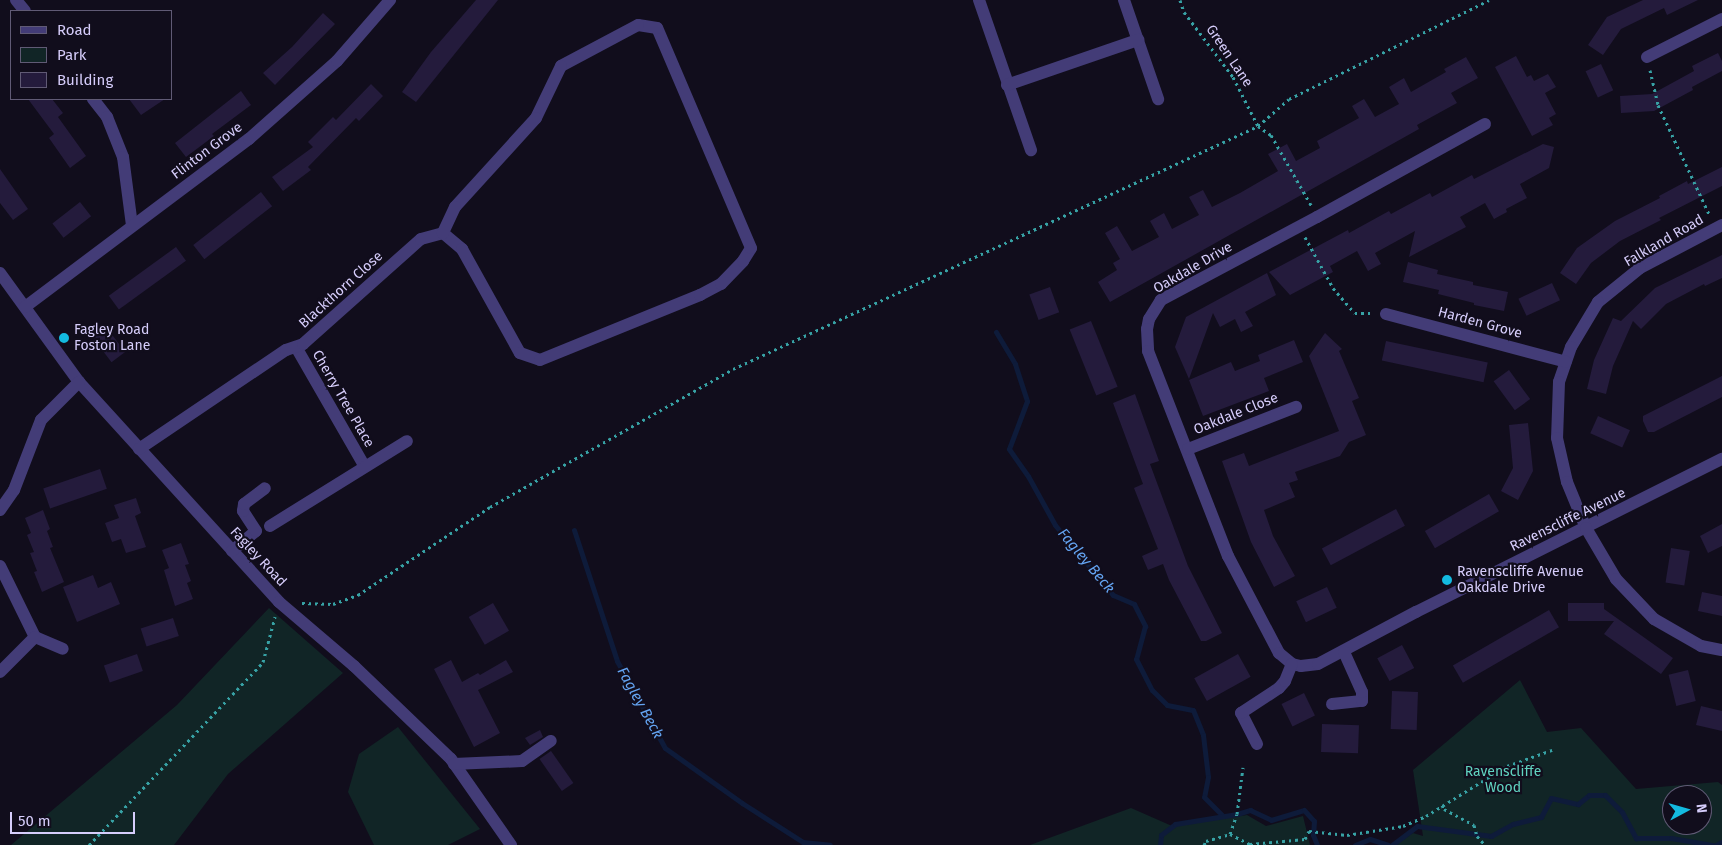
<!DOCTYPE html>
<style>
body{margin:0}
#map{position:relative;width:1722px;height:845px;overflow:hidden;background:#110d1c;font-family:"Fira Sans",sans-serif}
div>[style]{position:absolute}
.green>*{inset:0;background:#112526}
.stream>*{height:5px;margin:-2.5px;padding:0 2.5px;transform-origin:2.5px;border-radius:2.5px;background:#0e1b3a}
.building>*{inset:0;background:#241b3c;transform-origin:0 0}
.path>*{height:3px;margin-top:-1.5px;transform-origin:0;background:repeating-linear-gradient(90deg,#37a2a5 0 2.5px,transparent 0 6.5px)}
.minor>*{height:12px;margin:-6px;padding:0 6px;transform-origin:6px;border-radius:6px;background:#433c77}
.dots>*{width:14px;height:14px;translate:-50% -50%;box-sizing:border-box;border:2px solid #110d1c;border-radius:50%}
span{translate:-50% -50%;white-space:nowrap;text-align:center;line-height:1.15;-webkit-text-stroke:4.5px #110d1c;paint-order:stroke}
.street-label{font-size:14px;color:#d6cdfb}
.poi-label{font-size:14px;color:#d6cdfb}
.left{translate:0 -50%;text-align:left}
.park-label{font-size:14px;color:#60d3c0}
.water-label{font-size:15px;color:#64a4f2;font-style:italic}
.legend{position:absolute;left:10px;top:10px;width:162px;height:90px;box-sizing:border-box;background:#110d1c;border:1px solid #605a75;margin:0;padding:6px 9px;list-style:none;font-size:15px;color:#d6cdfb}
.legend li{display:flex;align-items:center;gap:10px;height:25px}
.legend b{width:25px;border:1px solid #605a75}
.north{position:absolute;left:1662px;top:785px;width:50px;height:50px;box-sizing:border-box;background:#110d1c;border:1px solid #605a75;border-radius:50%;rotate:84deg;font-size:14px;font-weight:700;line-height:20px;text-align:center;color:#d6cdfb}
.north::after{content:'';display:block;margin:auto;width:18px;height:22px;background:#13bae0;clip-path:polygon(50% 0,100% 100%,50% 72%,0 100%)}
.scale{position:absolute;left:10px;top:812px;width:125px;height:22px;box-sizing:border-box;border:2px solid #d6cdfb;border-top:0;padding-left:6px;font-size:15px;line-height:18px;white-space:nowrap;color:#d6cdfb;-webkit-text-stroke:4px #110d1c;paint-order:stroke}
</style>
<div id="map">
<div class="green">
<i style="clip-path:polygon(269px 608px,343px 673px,228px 774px,174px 845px,11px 845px,177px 705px)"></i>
<i style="clip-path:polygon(evenodd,1520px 680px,1547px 732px,1581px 728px,1636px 789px,1718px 782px,1722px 785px,1722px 845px,1396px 845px,1413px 833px,1423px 836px,1413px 770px,1520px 680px,1672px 795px,1702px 795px,1702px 825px,1672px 825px,1672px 795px)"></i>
<i style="clip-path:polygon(398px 727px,480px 829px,448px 845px,374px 845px,348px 792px,359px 754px)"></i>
<i style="clip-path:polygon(1131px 808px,1172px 826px,1247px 815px,1266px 826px,1303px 816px,1310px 845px,1030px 845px)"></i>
</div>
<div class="stream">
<i style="left:996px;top:332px;width:37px;rotate:59deg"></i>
<i style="left:1015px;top:364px;width:39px;rotate:72deg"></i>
<i style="left:1027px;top:401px;width:51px;rotate:110.6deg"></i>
<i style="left:1009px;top:449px;width:33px;rotate:55deg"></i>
<i style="left:1028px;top:476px;width:56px;rotate:61.1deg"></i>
<i style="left:1055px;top:525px;width:91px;rotate:50.4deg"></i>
<i style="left:1113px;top:595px;width:23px;rotate:23deg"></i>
<i style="left:1134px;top:604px;width:25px;rotate:63deg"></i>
<i style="left:1145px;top:626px;width:34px;rotate:105deg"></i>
<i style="left:1136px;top:659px;width:35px;rotate:63deg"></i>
<i style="left:1152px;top:690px;width:21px;rotate:45deg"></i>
<i style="left:1167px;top:705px;width:26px;rotate:11deg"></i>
<i style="left:1193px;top:710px;width:27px;rotate:68deg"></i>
<i style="left:1203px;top:735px;width:42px;rotate:83.2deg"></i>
<i style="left:1208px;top:777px;width:20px;rotate:101deg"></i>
<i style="left:1204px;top:797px;width:25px;rotate:45deg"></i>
<i style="left:574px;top:530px;width:138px;rotate:71.8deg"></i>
<i style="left:617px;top:661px;width:99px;rotate:61.1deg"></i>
<i style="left:665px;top:748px;width:95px;rotate:35.5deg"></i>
<i style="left:742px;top:803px;width:72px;rotate:32.6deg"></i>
<i style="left:803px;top:842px;width:27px;rotate:6deg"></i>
<i style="left:1160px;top:845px;width:10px;rotate:-84deg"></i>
<i style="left:1161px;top:835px;width:18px;rotate:-38deg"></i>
<i style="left:1175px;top:824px;width:63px;rotate:-9.2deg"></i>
<i style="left:1237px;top:814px;width:14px;rotate:-17deg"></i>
<i style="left:1250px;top:810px;width:23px;rotate:25deg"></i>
<i style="left:1271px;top:820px;width:34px;rotate:-17deg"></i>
<i style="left:1304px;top:810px;width:15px;rotate:48deg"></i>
<i style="left:1314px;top:821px;width:14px;rotate:94deg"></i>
<i style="left:1313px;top:835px;width:11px;rotate:68deg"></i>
<i style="left:1355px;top:845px;width:16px;rotate:-22deg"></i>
<i style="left:1370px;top:839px;width:19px;rotate:18deg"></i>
<i style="left:1392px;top:845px;width:31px;rotate:-37deg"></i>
<i style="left:1417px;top:826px;width:75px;rotate:7.7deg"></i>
<i style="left:1491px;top:836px;width:25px;rotate:-29deg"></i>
<i style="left:1513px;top:824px;width:29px;rotate:-14deg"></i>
<i style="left:1541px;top:817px;width:21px;rotate:-62deg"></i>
<i style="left:1551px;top:798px;width:28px;rotate:13deg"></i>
<i style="left:1578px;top:804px;width:14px;rotate:-39deg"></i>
<i style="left:1589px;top:795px;width:16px"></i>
<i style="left:1605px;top:795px;width:24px;rotate:45deg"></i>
<i style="left:1622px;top:812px;width:30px;rotate:62deg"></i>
<i style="left:1636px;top:838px;width:35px"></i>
<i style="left:1671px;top:838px;width:43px;rotate:9.5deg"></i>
<i style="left:1716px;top:845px;width:7px;rotate:-27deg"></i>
</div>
<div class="building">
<i style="clip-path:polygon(476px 0,498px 0,416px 102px,402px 92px,431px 52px)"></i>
<i style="clip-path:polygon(1643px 0,1698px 0,1667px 15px,1664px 8px,1621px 29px,1603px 55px,1588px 45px,1607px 17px)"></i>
<i style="clip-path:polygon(323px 13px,335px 24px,275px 85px,263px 73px,292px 47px)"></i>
<i style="clip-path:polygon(1718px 53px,1722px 61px,1722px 71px,1692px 87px,1693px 90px,1654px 111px,1621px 113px,1620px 96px,1652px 94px,1694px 71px,1692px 66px)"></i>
<i style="clip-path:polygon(1516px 56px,1527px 77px,1531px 75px,1534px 81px,1548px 74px,1556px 87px,1545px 93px,1556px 114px,1549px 118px,1553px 125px,1532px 136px,1495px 67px)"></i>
<i style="clip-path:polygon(1466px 57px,1478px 78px,1451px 93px,1457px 103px,1417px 125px,1419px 129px,1110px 302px,1098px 282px,1117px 270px,1113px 263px,1120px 259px,1105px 233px,1117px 226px,1132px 251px,1159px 237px,1150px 221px,1164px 213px,1172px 229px,1199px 215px,1189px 197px,1203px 190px,1212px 207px,1240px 193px,1278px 171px,1268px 154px,1287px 144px,1296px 161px,1320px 148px,1317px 141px,1359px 118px,1352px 106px,1364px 99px,1375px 117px,1399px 104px,1389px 87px,1404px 78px,1411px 92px,1446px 72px,1444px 69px)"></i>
<i style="left:1601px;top:64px;width:29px;height:17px;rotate:65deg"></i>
<i style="clip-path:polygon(371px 84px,383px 96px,359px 121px,356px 118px,308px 167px,311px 170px,283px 191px,272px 177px,313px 147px,308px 142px,333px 117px,336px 120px)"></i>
<i style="clip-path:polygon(241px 91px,251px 105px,212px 134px,214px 136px,186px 157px,175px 143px)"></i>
<i style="clip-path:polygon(28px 99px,52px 99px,63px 113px,58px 117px,86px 156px,70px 168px,49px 138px,54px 134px)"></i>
<i style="clip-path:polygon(129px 99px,165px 99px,141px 115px)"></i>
<i style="clip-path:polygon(1543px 144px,1554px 147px,1549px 168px,1520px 184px,1527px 198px,1506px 209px,1507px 212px,1494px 219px,1485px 203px,1460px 217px,1466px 227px,1409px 257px,1415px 231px,1375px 253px,1381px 264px,1368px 271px,1357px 251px,1330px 266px,1333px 272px,1290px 295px,1269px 272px,1348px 230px,1349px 233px,1389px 211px,1391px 214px,1430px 193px,1432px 197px,1472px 175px,1474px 179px)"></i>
<i style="clip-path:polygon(1722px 167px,1722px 186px,1659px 218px,1661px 220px,1620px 241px,1591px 263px,1576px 284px,1560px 273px,1577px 248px,1615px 221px,1660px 198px,1659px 196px,1687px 181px,1688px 184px)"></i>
<i style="clip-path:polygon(0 169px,28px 209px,13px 220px,0 203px)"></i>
<i style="left:261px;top:192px;width:18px;height:86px;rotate:52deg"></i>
<i style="left:80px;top:202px;width:18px;height:35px;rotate:52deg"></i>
<i style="left:176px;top:247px;width:17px;height:83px;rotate:54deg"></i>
<i style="clip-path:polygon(1722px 255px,1722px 278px,1705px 286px,1704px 284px,1666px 304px,1641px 329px,1633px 321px,1613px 366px,1606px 394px,1587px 389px,1594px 360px,1613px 318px,1621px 321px,1655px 288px)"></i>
<i style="clip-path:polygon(1408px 262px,1438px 270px,1437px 274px,1473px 282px,1473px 285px,1508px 292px,1504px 311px,1474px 305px,1474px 303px,1438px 294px,1439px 290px,1403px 282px)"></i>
<i style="clip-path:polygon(1267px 273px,1276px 295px,1245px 312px,1253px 326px,1241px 332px,1235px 319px,1220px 327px,1213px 313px,1189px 379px,1175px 347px,1186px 317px)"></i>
<i style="left:1552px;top:283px;width:19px;height:37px;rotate:65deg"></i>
<i style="left:1050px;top:287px;width:27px;height:22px;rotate:70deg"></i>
<i style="left:1091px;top:321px;width:71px;height:23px;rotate:68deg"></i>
<i style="left:104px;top:324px;width:35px;height:17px;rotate:53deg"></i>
<i style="clip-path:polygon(1325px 333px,1342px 349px,1339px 351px,1359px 398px,1352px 401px,1366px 435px,1349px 442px,1340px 456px,1295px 472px,1298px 480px,1289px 483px,1295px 497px,1264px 510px,1273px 536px,1295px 576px,1274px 587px,1251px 542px,1222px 461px,1244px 453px,1249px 466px,1339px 431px,1309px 356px)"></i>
<i style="clip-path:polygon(1294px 340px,1303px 362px,1264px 378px,1269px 391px,1203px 416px,1189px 380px,1231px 362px,1235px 371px,1260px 361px,1258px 355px)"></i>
<i style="left:1386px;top:341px;width:104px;height:20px;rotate:12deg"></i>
<i style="left:1509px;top:370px;width:36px;height:19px;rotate:54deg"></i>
<i style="clip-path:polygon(1722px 376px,1722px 397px,1654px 432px,1648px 432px,1643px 421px,1643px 416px)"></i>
<i style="clip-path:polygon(1135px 394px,1159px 461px,1150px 464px,1188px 566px,1222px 633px,1206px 641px,1201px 641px,1169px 580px,1163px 564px,1148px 570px,1142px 556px,1158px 549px,1134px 488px,1143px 484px,1113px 403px)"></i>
<i style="left:1598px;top:416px;width:35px;height:19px;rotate:24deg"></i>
<i style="clip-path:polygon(1528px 423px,1533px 471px,1518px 500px,1501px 491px,1513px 468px,1509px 425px)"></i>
<i style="left:100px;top:469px;width:21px;height:60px;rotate:71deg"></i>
<i style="left:1489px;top:494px;width:20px;height:74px;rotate:60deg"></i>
<i style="clip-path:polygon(136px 498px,141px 513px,135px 516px,146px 547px,126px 553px,121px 539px,112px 542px,105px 523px,119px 518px,114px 505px)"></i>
<i style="left:1396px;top:509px;width:19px;height:84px;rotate:62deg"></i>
<i style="clip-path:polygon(43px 510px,50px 529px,47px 531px,53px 547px,50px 548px,64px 582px,42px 592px,34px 572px,37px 571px,30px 553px,34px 552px,27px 535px,31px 533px,25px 518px)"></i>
<i style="clip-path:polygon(1722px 524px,1722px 546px,1708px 553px,1700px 536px)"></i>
<i style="clip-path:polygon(181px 543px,189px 564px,185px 565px,191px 581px,187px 583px,193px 599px,175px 606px,164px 570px,169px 568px,162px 550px)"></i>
<i style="left:1671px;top:548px;width:19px;height:35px;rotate:9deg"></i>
<i style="clip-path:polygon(93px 575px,98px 588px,111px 582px,120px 604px,77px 622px,63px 587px)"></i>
<i style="left:1327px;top:587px;width:23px;height:34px;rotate:65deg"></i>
<i style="clip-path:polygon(1702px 592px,1722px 596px,1722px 616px,1698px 611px)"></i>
<i style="left:493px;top:603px;width:32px;height:28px;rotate:60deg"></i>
<i style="clip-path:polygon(1568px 603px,1604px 603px,1604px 609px,1673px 658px,1661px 674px,1604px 634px,1614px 621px,1568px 621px)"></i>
<i style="left:1549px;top:610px;width:20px;height:111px;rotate:60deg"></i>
<i style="left:173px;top:618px;width:19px;height:34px;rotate:72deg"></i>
<i style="left:1402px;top:645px;width:26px;height:28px;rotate:62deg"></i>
<i style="left:137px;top:654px;width:18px;height:35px;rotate:71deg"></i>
<i style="left:1238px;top:654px;width:26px;height:50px;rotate:61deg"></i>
<i style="clip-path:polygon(451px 660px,462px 682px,478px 673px,480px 675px,506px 660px,513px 672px,478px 690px,500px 733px,474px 747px,434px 669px)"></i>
<i style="left:1688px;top:670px;width:32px;height:20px;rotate:76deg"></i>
<i style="left:1392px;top:691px;width:26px;height:38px;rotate:2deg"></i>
<i style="left:1304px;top:693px;width:25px;height:25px;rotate:64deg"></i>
<i style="clip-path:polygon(1701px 706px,1722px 711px,1722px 731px,1696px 725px)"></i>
<i style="left:1322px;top:724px;width:37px;height:28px;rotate:2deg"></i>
<i style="clip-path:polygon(540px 730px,543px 737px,530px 745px,525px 738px)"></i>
<i style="left:551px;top:751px;width:39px;height:14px;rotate:55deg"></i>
</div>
<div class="path">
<i style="left:1180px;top:0;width:13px;rotate:72deg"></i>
<i style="left:1184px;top:12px;width:81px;rotate:53deg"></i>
<i style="left:1233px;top:77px;width:55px;rotate:63deg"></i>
<i style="left:1258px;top:126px;width:41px;rotate:-41.1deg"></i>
<i style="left:1289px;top:99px;width:223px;rotate:-26.3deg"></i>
<i style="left:1650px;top:70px;width:36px;rotate:77deg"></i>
<i style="left:1658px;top:105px;width:123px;rotate:64.9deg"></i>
<i style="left:1305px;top:237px;width:58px;rotate:61.2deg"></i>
<i style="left:1333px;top:288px;width:33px;rotate:49deg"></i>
<i style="left:1355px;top:313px;width:18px"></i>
<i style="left:302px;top:603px;width:31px;rotate:2deg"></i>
<i style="left:333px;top:604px;width:27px;rotate:-20deg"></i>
<i style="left:358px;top:595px;width:159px;rotate:-33.7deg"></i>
<i style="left:490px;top:507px;width:279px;rotate:-29.6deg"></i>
<i style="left:733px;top:369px;width:579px;rotate:-24.84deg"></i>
<i style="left:1258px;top:126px;width:16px;rotate:35deg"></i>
<i style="left:1271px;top:135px;width:81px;rotate:60.3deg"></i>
<i style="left:1442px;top:805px;width:4px;rotate:63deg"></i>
<i style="left:1444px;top:809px;width:34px;rotate:28deg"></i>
<i style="left:1474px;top:825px;width:11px;rotate:75deg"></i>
<i style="left:1477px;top:836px;width:12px;rotate:48deg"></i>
<i style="left:1230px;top:834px;width:25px;rotate:27deg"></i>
<i style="left:1250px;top:844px;width:55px;rotate:-5.2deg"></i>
<i style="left:1305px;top:839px;width:9px;rotate:-63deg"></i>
<i style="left:1309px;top:831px;width:38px;rotate:6deg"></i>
<i style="left:1347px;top:835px;width:57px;rotate:-9.1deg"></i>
<i style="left:1403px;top:826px;width:25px;rotate:-23deg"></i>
<i style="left:1426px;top:816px;width:95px;rotate:-31.7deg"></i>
<i style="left:1507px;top:766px;width:48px;rotate:-19.6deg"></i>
<i style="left:89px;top:845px;width:253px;rotate:-46.4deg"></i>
<i style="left:263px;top:662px;width:47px;rotate:-75.1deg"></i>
<i style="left:1204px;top:845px;width:4px;rotate:-63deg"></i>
<i style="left:1206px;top:841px;width:25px;rotate:-16deg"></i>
<i style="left:1230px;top:834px;width:21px;rotate:-71deg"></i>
<i style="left:1237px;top:814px;width:47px;rotate:-82.7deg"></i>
</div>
<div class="minor">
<i style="left:16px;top:0;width:14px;rotate:51deg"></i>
<i style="left:979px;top:0;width:159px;rotate:70.9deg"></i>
<i style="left:1124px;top:0;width:105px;rotate:71deg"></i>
<i style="left:1647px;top:57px;width:84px;rotate:-26.9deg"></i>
<i style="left:1007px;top:85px;width:139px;rotate:-19deg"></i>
<i style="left:93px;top:99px;width:23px;rotate:52deg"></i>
<i style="left:107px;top:117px;width:43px;rotate:68.2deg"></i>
<i style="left:123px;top:157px;width:69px;rotate:82.5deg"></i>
<i style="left:1485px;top:124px;width:192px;rotate:151deg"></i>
<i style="left:1317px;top:217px;width:177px;rotate:152deg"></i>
<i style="left:1161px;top:300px;width:22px;rotate:122deg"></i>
<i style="left:1149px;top:319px;width:10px;rotate:101deg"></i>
<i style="left:1147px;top:329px;width:22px;rotate:87deg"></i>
<i style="left:1148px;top:351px;width:220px;rotate:68.7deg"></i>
<i style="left:1228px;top:556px;width:110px;rotate:62.3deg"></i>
<i style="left:1279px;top:653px;width:17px;rotate:40deg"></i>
<i style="left:1292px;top:664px;width:9px;rotate:13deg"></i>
<i style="left:1301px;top:666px;width:17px;rotate:-7deg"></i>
<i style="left:1318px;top:664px;width:111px;rotate:-28deg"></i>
<i style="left:1416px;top:612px;width:342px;rotate:-26.6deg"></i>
<i style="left:1722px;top:225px;width:93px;rotate:152.3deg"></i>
<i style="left:1640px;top:268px;width:54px;rotate:141deg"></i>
<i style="left:1598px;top:302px;width:52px;rotate:121deg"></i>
<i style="left:1571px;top:347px;width:37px;rotate:109deg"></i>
<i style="left:1559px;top:382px;width:56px;rotate:92deg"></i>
<i style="left:1557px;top:438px;width:45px;rotate:77.2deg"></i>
<i style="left:1567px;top:482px;width:50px;rotate:67.6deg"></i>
<i style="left:1586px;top:528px;width:59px;rotate:59.5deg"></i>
<i style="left:1616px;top:579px;width:55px;rotate:46.5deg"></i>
<i style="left:1654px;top:619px;width:54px;rotate:29.9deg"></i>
<i style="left:1701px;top:646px;width:21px;rotate:11deg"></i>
<i style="left:0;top:273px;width:135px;rotate:54.1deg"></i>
<i style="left:79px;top:382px;width:297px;rotate:47.7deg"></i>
<i style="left:279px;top:602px;width:99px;rotate:40.5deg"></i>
<i style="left:354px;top:666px;width:134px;rotate:43.8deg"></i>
<i style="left:451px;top:759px;width:105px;rotate:55.1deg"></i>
<i style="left:25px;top:307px;width:280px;rotate:-36.9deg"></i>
<i style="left:249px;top:139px;width:118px;rotate:-41.6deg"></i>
<i style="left:337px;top:61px;width:81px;rotate:-49deg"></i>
<i style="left:1386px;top:314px;width:186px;rotate:14.9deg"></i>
<i style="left:296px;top:347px;width:138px;rotate:60.1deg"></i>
<i style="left:139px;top:449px;width:177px;rotate:-34deg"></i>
<i style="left:286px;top:350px;width:18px;rotate:-19deg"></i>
<i style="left:303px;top:344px;width:158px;rotate:-41.7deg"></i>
<i style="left:421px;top:239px;width:23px;rotate:-15deg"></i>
<i style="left:443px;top:233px;width:25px;rotate:40deg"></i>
<i style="left:462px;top:249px;width:119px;rotate:60.9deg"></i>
<i style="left:520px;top:353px;width:21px;rotate:19deg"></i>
<i style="left:540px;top:360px;width:173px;rotate:-22.1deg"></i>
<i style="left:700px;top:295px;width:24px;rotate:-28deg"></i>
<i style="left:721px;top:284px;width:32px;rotate:-46deg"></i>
<i style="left:743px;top:261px;width:15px;rotate:-58deg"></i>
<i style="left:751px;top:248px;width:239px;rotate:-113.1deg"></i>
<i style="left:657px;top:28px;width:19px;rotate:-171deg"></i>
<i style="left:638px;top:25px;width:87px;rotate:152deg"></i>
<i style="left:561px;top:66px;width:58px;rotate:115.7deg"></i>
<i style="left:536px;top:118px;width:120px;rotate:132.3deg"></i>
<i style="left:455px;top:207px;width:29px;rotate:115deg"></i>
<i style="left:1188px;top:449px;width:116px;rotate:-21.3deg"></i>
<i style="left:0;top:510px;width:24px;rotate:-55deg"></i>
<i style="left:14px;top:490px;width:75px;rotate:-68.9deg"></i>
<i style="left:41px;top:420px;width:54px;rotate:-45deg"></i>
<i style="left:270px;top:526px;width:161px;rotate:-31.8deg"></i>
<i style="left:232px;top:551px;width:31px;rotate:-40deg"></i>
<i style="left:256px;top:531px;width:24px;rotate:-123deg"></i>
<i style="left:243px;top:511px;width:7px;rotate:-82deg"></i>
<i style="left:244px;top:504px;width:26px;rotate:-37deg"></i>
<i style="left:0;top:566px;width:79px;rotate:63.8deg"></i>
<i style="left:35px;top:637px;width:30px;rotate:23deg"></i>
<i style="left:0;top:672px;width:49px;rotate:-45deg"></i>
<i style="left:1332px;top:704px;width:30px;rotate:-6deg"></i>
<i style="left:1362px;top:701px;width:9px;rotate:-90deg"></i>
<i style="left:1362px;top:692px;width:44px;rotate:-114.2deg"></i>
<i style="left:1257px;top:744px;width:35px;rotate:-117deg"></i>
<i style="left:1241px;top:713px;width:45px;rotate:-33.3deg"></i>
<i style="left:1279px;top:688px;width:9px;rotate:-49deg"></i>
<i style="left:1285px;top:681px;width:18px;rotate:-68deg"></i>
<i style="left:454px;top:764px;width:68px;rotate:-2.5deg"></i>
<i style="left:522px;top:761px;width:35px;rotate:-35deg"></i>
</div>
<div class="dots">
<i style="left:64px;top:338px;background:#13bae0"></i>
<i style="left:1447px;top:580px;background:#13bae0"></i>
</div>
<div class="street-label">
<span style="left:1229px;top:56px;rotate:56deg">Green Lane</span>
<span style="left:207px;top:151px;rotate:-37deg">Flinton Grove</span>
<span style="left:1664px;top:241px;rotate:-30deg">Falkland Road</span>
<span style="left:1193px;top:268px;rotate:-30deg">Oakdale Drive</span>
<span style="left:341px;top:290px;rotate:-42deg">Blackthorn Close</span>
<span style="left:1480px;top:323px;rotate:15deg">Harden Grove</span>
<span style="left:343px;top:399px;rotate:60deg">Cherry Tree Place</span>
<span style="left:1236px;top:414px;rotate:-22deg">Oakdale Close</span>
<span style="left:1568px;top:520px;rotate:-26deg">Ravenscliffe Avenue</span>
<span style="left:258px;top:557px;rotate:47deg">Fagley Road</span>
</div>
<div class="poi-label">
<span class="left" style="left:74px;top:338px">Fagley Road<br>Foston Lane</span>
<span class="left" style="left:1457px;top:580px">Ravenscliffe Avenue<br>Oakdale Drive</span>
</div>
<div class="park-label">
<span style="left:1503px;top:780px">Ravenscliffe<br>Wood</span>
</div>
<div class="water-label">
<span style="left:1086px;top:561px;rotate:50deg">Fagley Beck</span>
<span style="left:640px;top:703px;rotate:61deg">Fagley Beck</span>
</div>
<ul class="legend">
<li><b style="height:6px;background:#433c77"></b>Road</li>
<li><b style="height:14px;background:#112526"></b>Park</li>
<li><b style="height:14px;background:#241b3c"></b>Building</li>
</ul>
<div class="north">N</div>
<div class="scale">50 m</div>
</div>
